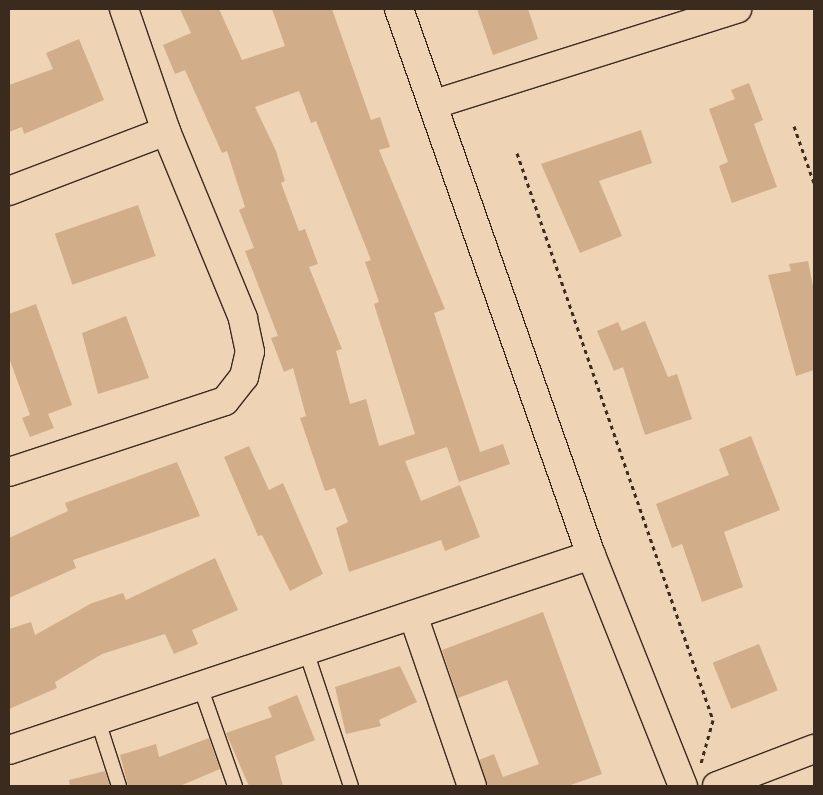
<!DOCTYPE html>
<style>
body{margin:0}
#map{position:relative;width:823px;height:795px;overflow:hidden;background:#efd3b5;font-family:"Balsamiq Sans",sans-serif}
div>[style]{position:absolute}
.building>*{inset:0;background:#d2ad8a;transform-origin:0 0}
.path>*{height:3px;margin-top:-1.5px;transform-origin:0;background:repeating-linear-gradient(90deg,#3b2a1e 0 4px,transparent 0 8px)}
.roads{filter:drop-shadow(1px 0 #3b2a1e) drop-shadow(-1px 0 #3b2a1e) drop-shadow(0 1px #3b2a1e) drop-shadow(0 -1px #3b2a1e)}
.lane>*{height:14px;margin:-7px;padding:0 7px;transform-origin:7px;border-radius:7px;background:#efd3b5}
.street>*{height:28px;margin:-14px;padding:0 14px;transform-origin:14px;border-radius:14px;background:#efd3b5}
span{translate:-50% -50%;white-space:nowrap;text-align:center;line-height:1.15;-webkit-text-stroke:5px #efd3b5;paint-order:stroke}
.frame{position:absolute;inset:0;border:10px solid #3b2a1e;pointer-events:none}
</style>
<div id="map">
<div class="building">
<i style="clip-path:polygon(evenodd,180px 9px,219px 9px,242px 60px,285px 46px,272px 9px,332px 9px,371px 120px,380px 117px,390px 147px,379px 150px,445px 309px,434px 313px,480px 452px,503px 444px,510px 464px,459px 482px,447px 447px,405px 461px,421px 501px,460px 485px,480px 537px,445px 551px,441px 540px,349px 572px,336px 528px,348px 522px,335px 488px,325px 491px,300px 418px,306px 416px,293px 368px,284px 372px,271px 338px,278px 336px,245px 251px,254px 248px,239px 210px,245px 207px,227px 151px,222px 153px,185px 70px,175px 74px,163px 45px,191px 33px,180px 9px,299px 91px,311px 123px,316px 121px,371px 260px,365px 262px,379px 302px,374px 304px,415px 434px,379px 446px,366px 399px,350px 404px,336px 351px,342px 349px,309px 267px,318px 264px,305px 229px,299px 231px,281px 183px,285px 181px,276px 151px,255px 107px,299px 91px)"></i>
<i style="clip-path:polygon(477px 9px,528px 9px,538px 39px,493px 55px)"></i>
<i style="clip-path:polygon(79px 39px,104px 100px,24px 134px,22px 127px,9px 132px,9px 85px,53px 69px,46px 53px)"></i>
<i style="clip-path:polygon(749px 83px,763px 120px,754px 124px,777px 187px,732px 203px,719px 166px,728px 162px,709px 109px,735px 99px,731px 90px)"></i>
<i style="clip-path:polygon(641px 130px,652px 163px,599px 181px,622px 236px,580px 253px,541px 164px)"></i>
<i style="left:138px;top:205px;width:54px;height:88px;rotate:71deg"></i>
<i style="clip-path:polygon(808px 261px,814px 291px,814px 370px,796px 376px,768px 275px,791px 271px,789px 264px)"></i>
<i style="clip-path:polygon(36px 304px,72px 405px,48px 414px,54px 428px,30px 437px,22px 418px,30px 415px,9px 358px,9px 314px)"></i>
<i style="clip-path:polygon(126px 316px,149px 378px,98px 394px,82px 333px)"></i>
<i style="clip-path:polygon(645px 321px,668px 377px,677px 374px,692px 419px,645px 435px,623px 367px,614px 371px,597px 331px,618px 322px,622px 331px)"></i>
<i style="clip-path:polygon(751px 436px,780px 510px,724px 532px,743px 587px,702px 602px,682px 544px,672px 548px,656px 504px,729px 475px,719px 449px)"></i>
<i style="clip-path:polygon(249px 446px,269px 490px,283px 483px,323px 574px,290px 591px,262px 535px,258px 536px,224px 457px)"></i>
<i style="clip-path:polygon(177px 462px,200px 516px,73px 560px,76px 568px,9px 598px,9px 538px,68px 511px,65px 503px)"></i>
<i style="clip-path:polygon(215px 558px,238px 610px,192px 630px,198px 644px,174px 654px,165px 634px,102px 654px,55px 682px,57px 688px,9px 709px,9px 629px,31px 622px,35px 635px,92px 603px,123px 593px,126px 600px)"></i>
<i style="clip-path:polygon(543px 612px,602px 774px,568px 786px,487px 786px,479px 760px,494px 754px,503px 777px,539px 764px,507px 680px,458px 698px,442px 650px)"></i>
<i style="left:759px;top:644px;width:50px;height:50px;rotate:68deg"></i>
<i style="clip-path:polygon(400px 666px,417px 702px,379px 720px,381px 726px,346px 734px,335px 687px)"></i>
<i style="clip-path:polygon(297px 695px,315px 740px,275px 756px,283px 786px,249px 786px,226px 733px,272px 717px,268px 707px)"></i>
<i style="clip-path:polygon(209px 738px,220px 769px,180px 786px,128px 786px,120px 755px,156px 744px,159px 757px)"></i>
<i style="clip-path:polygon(105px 771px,110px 786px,70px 786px,69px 780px)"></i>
</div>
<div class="path">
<i style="left:794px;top:126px;width:60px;rotate:70.7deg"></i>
<i style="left:517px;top:153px;width:600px;rotate:70.93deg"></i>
<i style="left:713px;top:720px;width:45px;rotate:105.6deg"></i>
</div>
<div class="roads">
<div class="lane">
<i style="left:306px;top:651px;width:142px;rotate:71.6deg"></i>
<i style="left:200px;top:686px;width:106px;rotate:70.7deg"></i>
<i style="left:98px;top:721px;width:68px;rotate:72.1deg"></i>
</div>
<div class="street">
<i style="left:399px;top:9px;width:579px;rotate:70.63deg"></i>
<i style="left:591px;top:555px;width:249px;rotate:68.3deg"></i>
<i style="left:435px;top:104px;width:317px;rotate:-17.5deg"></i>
<i style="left:9px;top:191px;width:168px;rotate:-20.9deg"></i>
<i style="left:9px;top:472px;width:227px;rotate:-18.2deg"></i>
<i style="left:225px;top:401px;width:31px;rotate:-52deg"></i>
<i style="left:244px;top:377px;width:26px;rotate:-77deg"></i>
<i style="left:250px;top:352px;width:35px;rotate:-102deg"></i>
<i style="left:243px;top:318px;width:202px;rotate:-112.4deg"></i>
<i style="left:166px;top:131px;width:129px;rotate:-109deg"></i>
<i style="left:413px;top:615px;width:181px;rotate:71deg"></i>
<i style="left:9px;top:750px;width:614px;rotate:-18.52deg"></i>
<i style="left:717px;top:786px;width:104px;rotate:-20.9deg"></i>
</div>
</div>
<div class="frame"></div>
</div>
